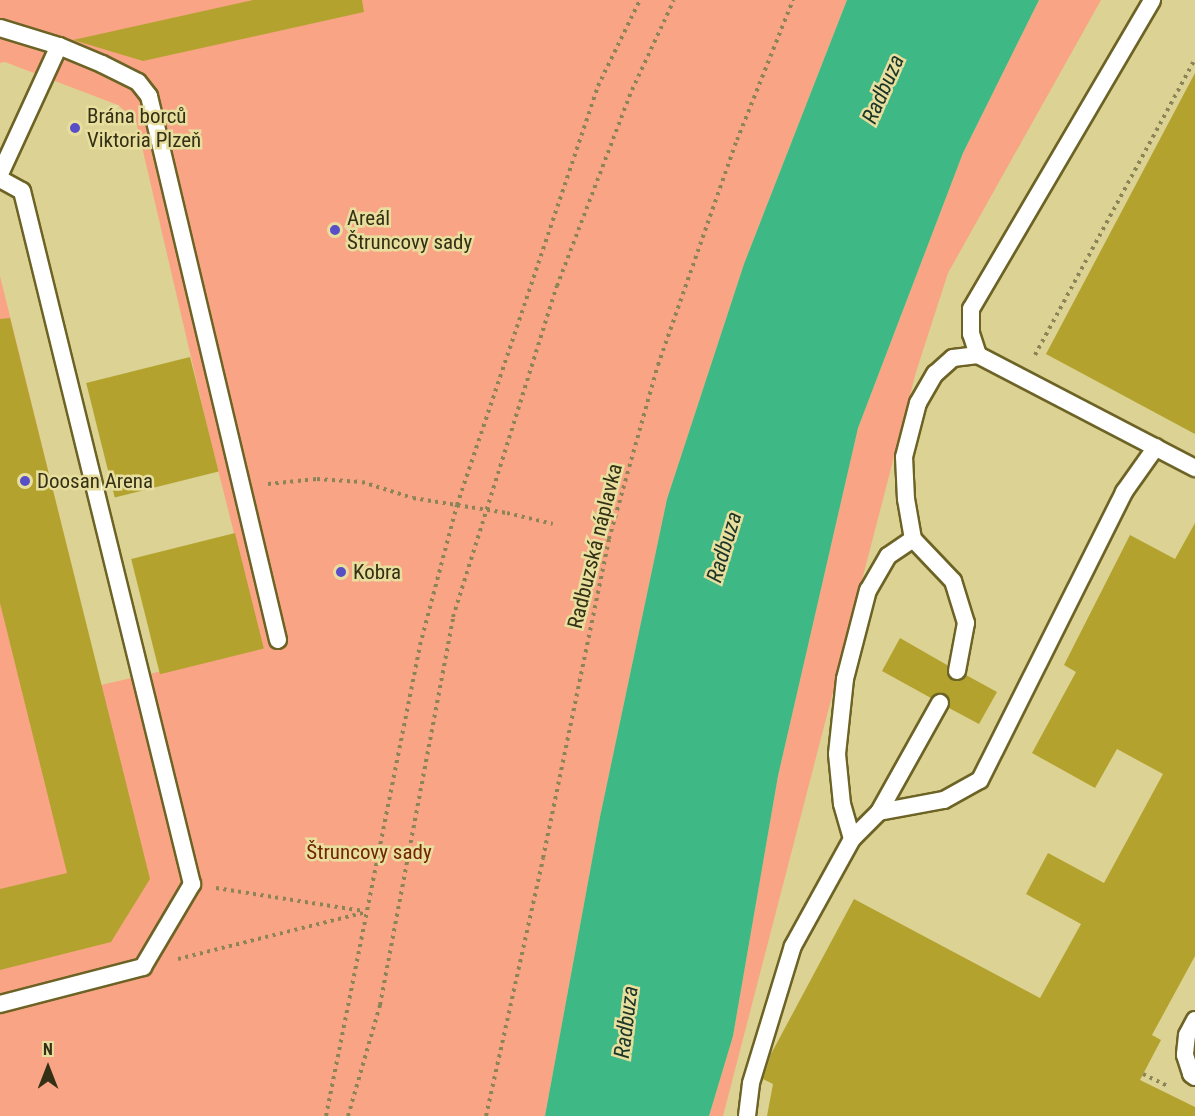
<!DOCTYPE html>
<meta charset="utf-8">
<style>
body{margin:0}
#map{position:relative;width:1195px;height:1116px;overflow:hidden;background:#dbd293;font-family:"Roboto Condensed",sans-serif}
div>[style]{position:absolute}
.green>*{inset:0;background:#f9a484}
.water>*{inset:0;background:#3eb884}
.building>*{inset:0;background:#b3a32e;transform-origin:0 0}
.path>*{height:4px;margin-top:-2px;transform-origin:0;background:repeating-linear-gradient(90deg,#8b8457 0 3px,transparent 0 7.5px)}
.roads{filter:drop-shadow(2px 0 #6c6325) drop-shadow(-2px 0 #6c6325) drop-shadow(0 2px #6c6325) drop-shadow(0 -2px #6c6325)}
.service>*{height:16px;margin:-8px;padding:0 8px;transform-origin:8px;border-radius:8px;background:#fff}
.dots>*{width:16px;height:16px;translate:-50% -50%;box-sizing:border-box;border:3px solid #e8df9f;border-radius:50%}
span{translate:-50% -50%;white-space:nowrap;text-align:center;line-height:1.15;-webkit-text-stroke:5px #e8df9f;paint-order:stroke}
.poi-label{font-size:21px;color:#343016}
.left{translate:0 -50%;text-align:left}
.street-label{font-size:21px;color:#343016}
.park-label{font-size:21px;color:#722500}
.water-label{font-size:22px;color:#1b3528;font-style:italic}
.north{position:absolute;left:18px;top:1038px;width:60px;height:60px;-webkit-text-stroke:4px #e8df9f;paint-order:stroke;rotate:0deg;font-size:16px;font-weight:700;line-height:24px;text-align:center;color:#343016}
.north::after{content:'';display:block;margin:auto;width:21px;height:27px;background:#343016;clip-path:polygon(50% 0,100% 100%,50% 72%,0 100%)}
</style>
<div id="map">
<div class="green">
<i style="clip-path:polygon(0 0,847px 0,744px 264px,667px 499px,600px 817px,545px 1116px,0 1116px,0 276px,101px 685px,263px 648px,208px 430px,136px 121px,118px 105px,5px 62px,0 63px)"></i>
<i style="clip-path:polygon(1039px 0,1101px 0,948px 273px,916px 372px,723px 1116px,709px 1116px,733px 1036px,778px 776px,858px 428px,963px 153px)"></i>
</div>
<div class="water">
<i style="clip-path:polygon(847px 0,1039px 0,963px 153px,858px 428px,778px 776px,733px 1036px,709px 1116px,545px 1116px,600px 817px,667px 499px,744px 264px)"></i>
</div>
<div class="building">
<i style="clip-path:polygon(253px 0,362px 0,364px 12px,143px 61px,73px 40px)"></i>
<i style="clip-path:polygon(1195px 73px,1195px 434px,1046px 354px)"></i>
<i style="clip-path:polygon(10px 318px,150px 879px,111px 942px,0 970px,0 889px,67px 873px,0 603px,0 319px)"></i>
<i style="left:190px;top:357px;width:118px;height:107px;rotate:76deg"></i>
<i style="clip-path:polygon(1195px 523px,1195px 956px,1152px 1035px,1161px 1040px,1140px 1080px,1195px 1107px,1195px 1116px,767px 1116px,773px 1084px,763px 1079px,771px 1054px,854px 899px,1040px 998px,1081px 924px,1026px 894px,1048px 853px,1104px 883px,1163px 774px,1117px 749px,1095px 788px,1032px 753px,1076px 672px,1064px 665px,1130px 535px,1175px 559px)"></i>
<i style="left:235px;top:533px;width:119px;height:107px;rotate:76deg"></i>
<i style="clip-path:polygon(900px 638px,947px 665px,947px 674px,951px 679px,960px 681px,966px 675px,997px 692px,979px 724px,949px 708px,949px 698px,945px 694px,935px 694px,931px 698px,882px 671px)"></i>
</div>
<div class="path">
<i style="left:1035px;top:355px;width:336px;rotate:-61.6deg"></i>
<i style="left:268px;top:484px;width:49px;rotate:-5.8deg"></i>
<i style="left:317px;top:479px;width:45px;rotate:3.8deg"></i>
<i style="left:362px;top:482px;width:53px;rotate:17.4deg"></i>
<i style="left:413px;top:498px;width:95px;rotate:9.1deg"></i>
<i style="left:507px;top:513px;width:47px;rotate:13.4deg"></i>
<i style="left:216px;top:888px;width:149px;rotate:8.9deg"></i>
<i style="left:178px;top:959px;width:194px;rotate:-14deg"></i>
<i style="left:1143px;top:1074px;width:28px;rotate:26deg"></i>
<i style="left:326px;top:1116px;width:480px;rotate:-78.7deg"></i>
<i style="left:420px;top:645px;width:145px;rotate:-75.2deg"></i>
<i style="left:457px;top:505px;width:442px;rotate:-71.4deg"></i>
<i style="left:598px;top:86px;width:96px;rotate:-64deg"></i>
<i style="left:348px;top:1116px;width:116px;rotate:-73.9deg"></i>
<i style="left:380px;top:1005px;width:395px;rotate:-79.3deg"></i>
<i style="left:453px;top:617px;width:347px;rotate:-72.6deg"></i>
<i style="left:557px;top:286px;width:210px;rotate:-69.1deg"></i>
<i style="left:632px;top:90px;width:99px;rotate:-65deg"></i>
<i style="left:486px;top:1116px;width:264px;rotate:-77.5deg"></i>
<i style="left:543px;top:858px;width:326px;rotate:-78.3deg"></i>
<i style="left:609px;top:539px;width:181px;rotate:-74.3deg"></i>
<i style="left:658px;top:365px;width:238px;rotate:-70.7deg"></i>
<i style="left:737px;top:140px;width:151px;rotate:-68.2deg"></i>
</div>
<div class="roads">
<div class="service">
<i style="left:0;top:28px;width:62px;rotate:17deg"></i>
<i style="left:59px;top:46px;width:47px;rotate:22.7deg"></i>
<i style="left:102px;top:64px;width:40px;rotate:26.6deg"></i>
<i style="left:138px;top:82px;width:18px;rotate:52deg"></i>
<i style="left:149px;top:96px;width:559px;rotate:76.66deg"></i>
<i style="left:0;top:174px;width:141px;rotate:-65.3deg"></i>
<i style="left:0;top:179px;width:25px;rotate:29deg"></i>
<i style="left:22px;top:191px;width:714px;rotate:76.22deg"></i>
<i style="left:192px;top:884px;width:96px;rotate:120.6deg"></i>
<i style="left:143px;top:967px;width:148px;rotate:165.5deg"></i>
<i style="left:978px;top:355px;width:22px;rotate:-108deg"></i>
<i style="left:971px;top:334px;width:25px;rotate:-90deg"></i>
<i style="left:971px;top:309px;width:358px;rotate:-59.6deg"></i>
<i style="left:913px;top:539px;width:30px;rotate:146deg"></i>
<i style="left:888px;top:556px;width:39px;rotate:120deg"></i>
<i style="left:868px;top:590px;width:92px;rotate:104.5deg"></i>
<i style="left:845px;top:679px;width:75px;rotate:96.1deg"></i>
<i style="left:837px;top:754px;width:50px;rotate:84.3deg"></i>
<i style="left:842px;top:804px;width:36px;rotate:74deg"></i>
<i style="left:852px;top:839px;width:38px;rotate:-45deg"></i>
<i style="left:879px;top:812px;width:125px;rotate:-60.8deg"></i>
<i style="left:957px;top:671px;width:49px;rotate:-79.4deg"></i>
<i style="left:966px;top:623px;width:44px;rotate:-107.2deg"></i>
<i style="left:953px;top:581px;width:58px;rotate:-133.6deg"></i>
<i style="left:913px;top:539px;width:41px;rotate:-99.9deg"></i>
<i style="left:906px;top:499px;width:42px;rotate:-92.7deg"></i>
<i style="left:904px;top:457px;width:56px;rotate:-75.5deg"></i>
<i style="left:918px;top:403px;width:34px;rotate:-60deg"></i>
<i style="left:935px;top:374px;width:24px;rotate:-42deg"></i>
<i style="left:953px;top:358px;width:25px;rotate:-7deg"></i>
<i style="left:978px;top:355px;width:245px;rotate:27.5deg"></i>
<i style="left:879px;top:812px;width:66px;rotate:-10.5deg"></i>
<i style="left:944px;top:800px;width:41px;rotate:-29.1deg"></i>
<i style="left:980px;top:780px;width:322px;rotate:-63.4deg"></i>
<i style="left:1124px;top:492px;width:55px;rotate:-54.6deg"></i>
<i style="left:1195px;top:1020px;width:17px;rotate:118deg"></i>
<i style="left:1187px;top:1035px;width:20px;rotate:96deg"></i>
<i style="left:1185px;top:1055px;width:20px;rotate:72deg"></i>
<i style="left:1191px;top:1074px;width:5px;rotate:37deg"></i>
<i style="left:747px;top:1116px;width:33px;rotate:-83deg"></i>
<i style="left:751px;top:1083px;width:143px;rotate:-73deg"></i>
<i style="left:793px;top:946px;width:122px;rotate:-61.1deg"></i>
</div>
</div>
<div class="dots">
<i style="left:75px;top:128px;background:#584ec6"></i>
<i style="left:335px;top:230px;background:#584ec6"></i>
<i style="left:25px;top:481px;background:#584ec6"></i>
<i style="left:341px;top:572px;background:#584ec6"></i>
</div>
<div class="poi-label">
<span class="left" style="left:87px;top:128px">Brána borců<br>Viktoria Plzeň</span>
<span class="left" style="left:347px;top:230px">Areál<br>Štruncovy sady</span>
<span class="left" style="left:37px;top:481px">Doosan Arena</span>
<span class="left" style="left:353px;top:572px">Kobra</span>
</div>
<div class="street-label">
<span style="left:595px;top:546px;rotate:-76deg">Radbuzská náplavka</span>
</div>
<div class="park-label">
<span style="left:369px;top:852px">Štruncovy sady</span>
</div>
<div class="water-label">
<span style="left:883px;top:89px;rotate:-66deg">Radbuza</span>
<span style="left:724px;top:547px;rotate:-73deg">Radbuza</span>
<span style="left:626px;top:1022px;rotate:-83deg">Radbuza</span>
</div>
<div class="north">N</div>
</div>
